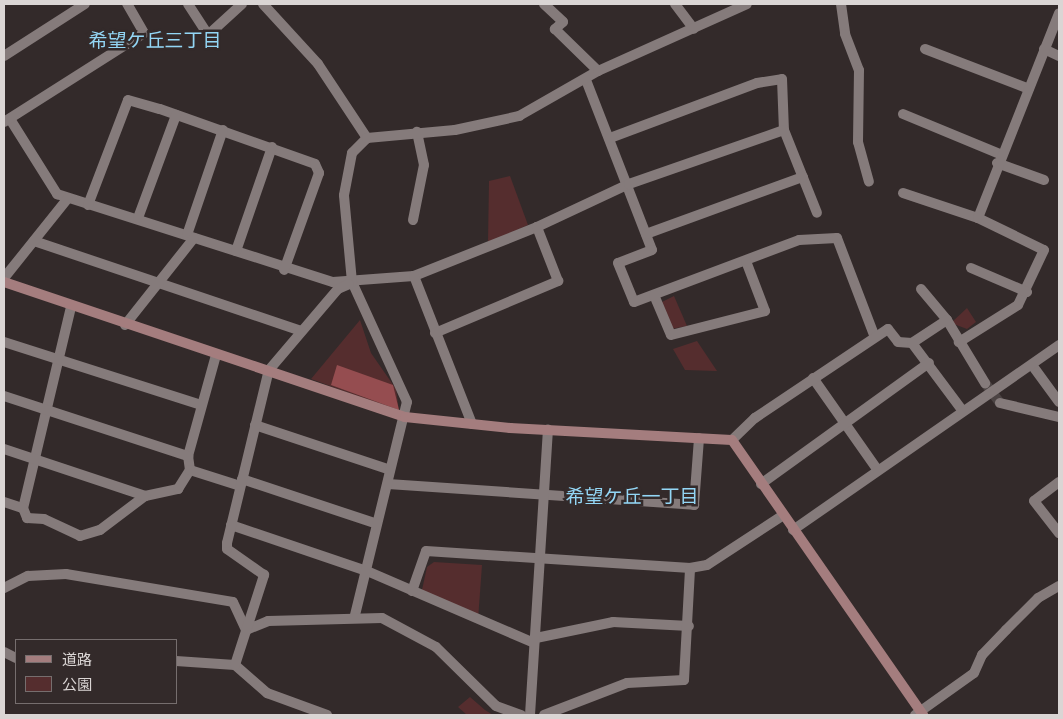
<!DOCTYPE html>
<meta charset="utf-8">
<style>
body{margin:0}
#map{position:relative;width:1063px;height:719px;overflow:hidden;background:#332a2a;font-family:Commissioner,"Noto Sans JP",sans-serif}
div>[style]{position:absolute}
.green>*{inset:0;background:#552d2e}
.water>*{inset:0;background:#954d50}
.street-tunnel>*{height:10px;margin-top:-5px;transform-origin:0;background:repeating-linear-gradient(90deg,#4c4444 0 10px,transparent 0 15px)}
.street>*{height:10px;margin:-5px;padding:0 5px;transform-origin:5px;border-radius:5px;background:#857b7b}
.secondary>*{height:10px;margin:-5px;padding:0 5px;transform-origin:5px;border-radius:5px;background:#a47d7e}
span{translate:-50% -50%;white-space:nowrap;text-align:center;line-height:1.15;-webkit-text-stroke:5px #332a2a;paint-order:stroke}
.neighbourhood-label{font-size:19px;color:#93d6f5}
.frame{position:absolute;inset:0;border:5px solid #dad5d4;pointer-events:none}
.legend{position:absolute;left:15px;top:639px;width:162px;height:65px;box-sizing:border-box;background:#332a2a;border:1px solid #766e6e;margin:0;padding:6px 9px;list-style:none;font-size:15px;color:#dad5d4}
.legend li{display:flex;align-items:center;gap:10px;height:25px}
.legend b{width:25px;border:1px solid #766e6e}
</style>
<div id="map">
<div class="green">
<i style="clip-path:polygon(510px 176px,528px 225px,488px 243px,489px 181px)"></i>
<i style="clip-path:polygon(674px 296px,687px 326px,671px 329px,660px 303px)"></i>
<i style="clip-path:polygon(967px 308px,976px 322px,967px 329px,951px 323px)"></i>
<i style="clip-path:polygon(360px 320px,371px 353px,396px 389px,399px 411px,311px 379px)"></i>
<i style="clip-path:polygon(697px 341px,717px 371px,685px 370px,673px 349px)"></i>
<i style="clip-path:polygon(434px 562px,482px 565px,478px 620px,422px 590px,427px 567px)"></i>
<i style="clip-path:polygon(470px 697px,485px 710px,493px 715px,467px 715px,458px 707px)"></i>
</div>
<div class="water">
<i style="clip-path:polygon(337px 365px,393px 385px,399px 410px,331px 385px)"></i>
</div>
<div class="street-tunnel">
<i style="left:985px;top:383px;width:25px;rotate:53deg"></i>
</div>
<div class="street">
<i style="left:188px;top:4px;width:37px;rotate:57deg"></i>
<i style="left:208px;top:35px;width:46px;rotate:-42.4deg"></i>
<i style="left:263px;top:4px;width:81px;rotate:47.5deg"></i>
<i style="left:318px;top:64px;width:89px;rotate:56.5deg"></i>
<i style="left:544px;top:4px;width:26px;rotate:43deg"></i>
<i style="left:563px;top:22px;width:11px;rotate:139deg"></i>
<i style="left:555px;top:29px;width:60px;rotate:44.3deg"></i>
<i style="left:675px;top:4px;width:31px;rotate:53deg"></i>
<i style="left:841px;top:4px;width:30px;rotate:82deg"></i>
<i style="left:845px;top:34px;width:39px;rotate:69deg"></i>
<i style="left:859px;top:70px;width:72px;rotate:90.8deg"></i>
<i style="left:858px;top:142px;width:41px;rotate:74.6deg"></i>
<i style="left:925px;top:49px;width:111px;rotate:21deg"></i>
<i style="left:1044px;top:49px;width:17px;rotate:25deg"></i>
<i style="left:4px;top:56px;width:96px;rotate:-32.7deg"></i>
<i style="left:586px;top:80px;width:182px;rotate:68.8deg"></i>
<i style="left:652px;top:250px;width:36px;rotate:159deg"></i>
<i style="left:618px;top:263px;width:42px;rotate:67.7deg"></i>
<i style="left:634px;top:302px;width:176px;rotate:-20.6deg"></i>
<i style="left:799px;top:240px;width:38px;rotate:-3deg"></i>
<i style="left:837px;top:238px;width:104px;rotate:69.1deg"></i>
<i style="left:903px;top:114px;width:105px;rotate:22.4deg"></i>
<i style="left:10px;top:119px;width:89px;rotate:57.9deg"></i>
<i style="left:57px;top:194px;width:290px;rotate:17.7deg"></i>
<i style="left:333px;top:282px;width:81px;rotate:-4.2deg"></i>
<i style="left:414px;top:276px;width:132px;rotate:-21.7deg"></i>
<i style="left:537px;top:227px;width:102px;rotate:-25.1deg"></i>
<i style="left:629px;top:184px;width:164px;rotate:-19.2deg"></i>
<i style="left:4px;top:122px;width:166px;rotate:-32.4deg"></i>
<i style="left:144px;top:33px;width:34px;rotate:-120deg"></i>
<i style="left:610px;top:138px;width:157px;rotate:-20.5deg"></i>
<i style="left:757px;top:83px;width:25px;rotate:-9deg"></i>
<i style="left:782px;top:79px;width:51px;rotate:87.8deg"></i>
<i style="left:784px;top:130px;width:89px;rotate:68.3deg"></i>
<i style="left:997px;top:163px;width:50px;rotate:19.9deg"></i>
<i style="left:903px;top:193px;width:79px;rotate:18.4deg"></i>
<i style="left:978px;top:218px;width:73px;rotate:25.9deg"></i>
<i style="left:1044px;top:250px;width:61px;rotate:115.3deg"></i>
<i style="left:1018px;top:305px;width:70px;rotate:147.9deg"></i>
<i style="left:88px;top:205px;width:112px;rotate:-69.1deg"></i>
<i style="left:128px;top:100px;width:33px;rotate:16deg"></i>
<i style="left:160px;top:109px;width:164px;rotate:19.5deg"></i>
<i style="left:315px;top:164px;width:10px;rotate:66deg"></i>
<i style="left:319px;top:173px;width:103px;rotate:109.8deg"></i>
<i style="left:138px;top:218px;width:110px;rotate:-69.7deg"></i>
<i style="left:978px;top:218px;width:220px;rotate:-68.4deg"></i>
<i style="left:413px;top:220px;width:56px;rotate:-78.7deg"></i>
<i style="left:424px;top:165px;width:34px;rotate:-102deg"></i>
<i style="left:646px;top:234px;width:167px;rotate:-20deg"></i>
<i style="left:187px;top:235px;width:111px;rotate:-71.1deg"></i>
<i style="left:34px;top:241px;width:282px;rotate:18.6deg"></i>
<i style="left:236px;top:251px;width:110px;rotate:-70.9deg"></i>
<i style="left:971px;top:268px;width:61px;rotate:23.2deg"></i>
<i style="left:414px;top:276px;width:159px;rotate:68.6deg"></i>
<i style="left:4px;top:278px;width:102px;rotate:-51.3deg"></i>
<i style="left:921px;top:289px;width:40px;rotate:50deg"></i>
<i style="left:947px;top:320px;width:74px;rotate:58.9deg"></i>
<i style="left:654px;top:295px;width:43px;rotate:67deg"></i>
<i style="left:671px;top:335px;width:97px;rotate:-14.3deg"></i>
<i style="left:765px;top:311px;width:53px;rotate:-110.8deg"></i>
<i style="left:71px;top:307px;width:207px;rotate:103.4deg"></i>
<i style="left:23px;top:508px;width:11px;rotate:68deg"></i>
<i style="left:27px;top:518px;width:17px;rotate:3deg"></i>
<i style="left:44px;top:519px;width:40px;rotate:25deg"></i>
<i style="left:80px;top:536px;width:21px;rotate:-17deg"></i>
<i style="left:100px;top:530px;width:56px;rotate:-37.1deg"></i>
<i style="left:145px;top:496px;width:34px;rotate:-12deg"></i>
<i style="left:178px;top:489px;width:22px;rotate:-58deg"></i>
<i style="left:190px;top:470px;width:14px;rotate:-98deg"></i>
<i style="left:188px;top:456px;width:105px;rotate:-74.5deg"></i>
<i style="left:125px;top:325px;width:111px;rotate:-51.6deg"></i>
<i style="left:435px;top:333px;width:134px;rotate:-22.9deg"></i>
<i style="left:558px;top:281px;width:58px;rotate:-111.3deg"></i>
<i style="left:4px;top:342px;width:207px;rotate:17.7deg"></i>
<i style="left:912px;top:343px;width:42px;rotate:-33.3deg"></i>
<i style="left:1032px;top:365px;width:46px;rotate:53.9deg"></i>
<i style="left:813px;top:378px;width:111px;rotate:54.9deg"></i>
<i style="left:4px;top:396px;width:194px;rotate:18.1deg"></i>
<i style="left:1000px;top:403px;width:61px;rotate:13.3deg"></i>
<i style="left:255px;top:425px;width:142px;rotate:18.4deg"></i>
<i style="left:732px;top:440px;width:32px;rotate:-44deg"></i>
<i style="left:755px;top:418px;width:160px;rotate:-33.8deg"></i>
<i style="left:888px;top:329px;width:16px;rotate:52deg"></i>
<i style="left:898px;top:342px;width:14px;rotate:4deg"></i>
<i style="left:912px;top:343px;width:84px;rotate:53.3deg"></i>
<i style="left:4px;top:449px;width:149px;rotate:18.4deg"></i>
<i style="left:190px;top:470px;width:52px;rotate:17.7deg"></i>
<i style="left:242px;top:479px;width:142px;rotate:18.4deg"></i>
<i style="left:1059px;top:482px;width:31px;rotate:143deg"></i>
<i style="left:1034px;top:501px;width:41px;rotate:52deg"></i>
<i style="left:388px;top:484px;width:307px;rotate:3.9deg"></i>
<i style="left:694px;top:505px;width:67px;rotate:-85.7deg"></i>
<i style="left:761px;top:484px;width:207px;rotate:-35.8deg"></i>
<i style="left:4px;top:502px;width:20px;rotate:18deg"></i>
<i style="left:231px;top:525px;width:144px;rotate:18.7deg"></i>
<i style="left:367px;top:571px;width:182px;rotate:23.3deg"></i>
<i style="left:793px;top:530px;width:324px;rotate:-34.8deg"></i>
<i style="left:4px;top:588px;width:27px;rotate:-27deg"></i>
<i style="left:28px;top:576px;width:38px;rotate:-3deg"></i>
<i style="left:66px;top:574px;width:169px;rotate:9.5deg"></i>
<i style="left:233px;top:602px;width:31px;rotate:65deg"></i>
<i style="left:412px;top:591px;width:42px;rotate:-70.7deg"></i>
<i style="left:426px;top:551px;width:265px;rotate:3.7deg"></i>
<i style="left:690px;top:568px;width:17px;rotate:-10deg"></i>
<i style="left:707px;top:565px;width:90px;rotate:-33.2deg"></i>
<i style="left:355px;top:615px;width:219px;rotate:-76.3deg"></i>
<i style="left:407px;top:402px;width:132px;rotate:-114.6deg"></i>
<i style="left:352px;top:282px;width:87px;rotate:-95.3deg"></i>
<i style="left:344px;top:195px;width:43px;rotate:-79.2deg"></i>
<i style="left:352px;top:153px;width:21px;rotate:-45deg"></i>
<i style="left:367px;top:138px;width:88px;rotate:-5.2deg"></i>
<i style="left:455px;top:130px;width:66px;rotate:-12.3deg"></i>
<i style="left:519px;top:116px;width:91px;rotate:-29.7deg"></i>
<i style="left:598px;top:71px;width:163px;rotate:-24.2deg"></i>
<i style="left:246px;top:630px;width:24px;rotate:-22deg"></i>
<i style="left:268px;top:621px;width:114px;rotate:-1.5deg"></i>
<i style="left:382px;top:618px;width:61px;rotate:28.2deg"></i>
<i style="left:436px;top:647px;width:84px;rotate:44.5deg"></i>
<i style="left:496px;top:706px;width:27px;rotate:20deg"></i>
<i style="left:536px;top:638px;width:79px;rotate:-11.7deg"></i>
<i style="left:613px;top:622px;width:76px;rotate:3deg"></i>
<i style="left:4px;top:652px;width:13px;rotate:27deg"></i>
<i style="left:176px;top:661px;width:59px;rotate:3.9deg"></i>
<i style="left:235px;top:665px;width:43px;rotate:41.2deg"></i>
<i style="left:267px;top:693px;width:64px;rotate:20.1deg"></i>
<i style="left:235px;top:665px;width:95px;rotate:-72.1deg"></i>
<i style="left:264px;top:575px;width:45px;rotate:-144.9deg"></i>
<i style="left:227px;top:549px;width:6px;rotate:-90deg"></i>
<i style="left:227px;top:543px;width:178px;rotate:-76.4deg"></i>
<i style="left:269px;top:370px;width:106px;rotate:-49.6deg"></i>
<i style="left:338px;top:289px;width:12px;rotate:-24deg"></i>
<i style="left:530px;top:715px;width:286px;rotate:-86.4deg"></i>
<i style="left:544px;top:715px;width:89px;rotate:-21.1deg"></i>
<i style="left:627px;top:683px;width:57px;rotate:-3deg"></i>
<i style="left:684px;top:680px;width:112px;rotate:-86.9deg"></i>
<i style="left:915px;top:715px;width:72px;rotate:-35.4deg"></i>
<i style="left:974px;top:673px;width:20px;rotate:-66deg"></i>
<i style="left:982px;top:655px;width:35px;rotate:-46deg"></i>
<i style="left:1006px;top:630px;width:45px;rotate:-45deg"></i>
<i style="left:1038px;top:598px;width:24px;rotate:-30deg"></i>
</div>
<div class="secondary">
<i style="left:4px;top:282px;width:423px;rotate:18.6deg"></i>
<i style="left:405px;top:417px;width:106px;rotate:6deg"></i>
<i style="left:510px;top:428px;width:222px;rotate:3.1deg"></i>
<i style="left:732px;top:440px;width:335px;rotate:55.2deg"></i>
</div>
<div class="neighbourhood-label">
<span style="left:155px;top:40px">希望ケ丘三丁目</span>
<span style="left:632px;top:496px">希望ケ丘一丁目</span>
</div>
<div class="frame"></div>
<ul class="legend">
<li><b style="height:6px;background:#a47d7e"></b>道路</li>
<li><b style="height:14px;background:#552d2e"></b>公園</li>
</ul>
</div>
